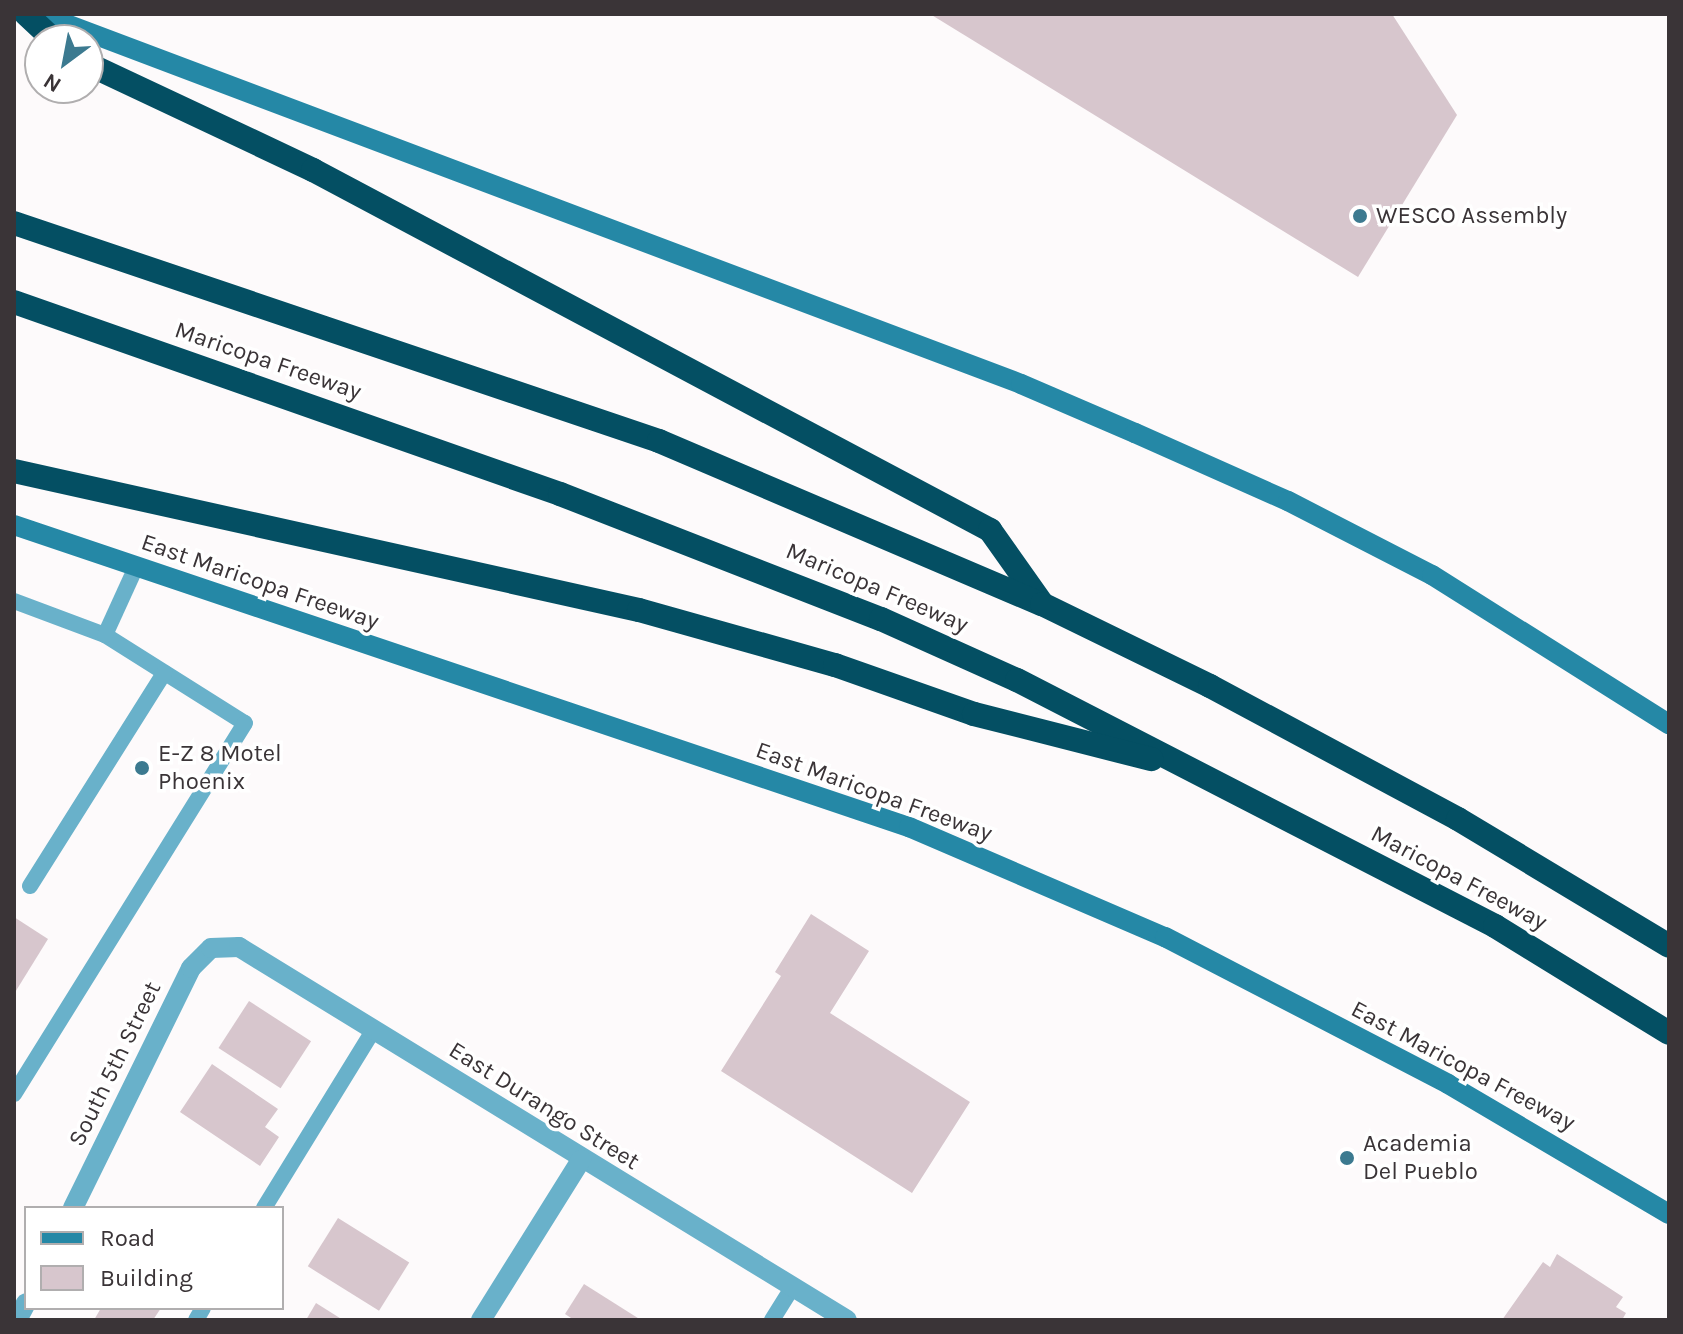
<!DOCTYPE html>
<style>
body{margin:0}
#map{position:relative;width:1683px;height:1334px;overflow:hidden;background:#fdfafb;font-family:Karla,sans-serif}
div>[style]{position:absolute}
.building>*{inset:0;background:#d7c6cd;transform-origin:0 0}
.lane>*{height:16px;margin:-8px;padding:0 8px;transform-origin:8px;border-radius:8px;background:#69b1ca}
.street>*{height:20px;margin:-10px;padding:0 10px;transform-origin:10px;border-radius:10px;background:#69b1ca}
.secondary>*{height:20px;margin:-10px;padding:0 10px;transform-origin:10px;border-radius:10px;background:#2588a6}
.highway>*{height:24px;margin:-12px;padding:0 12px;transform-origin:12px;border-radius:12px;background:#044f63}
.dots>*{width:22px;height:22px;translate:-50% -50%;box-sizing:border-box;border:4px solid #fff;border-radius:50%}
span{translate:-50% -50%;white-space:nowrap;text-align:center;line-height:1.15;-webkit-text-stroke:7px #fff;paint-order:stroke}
.poi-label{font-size:24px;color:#3a3437}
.left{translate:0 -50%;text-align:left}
.street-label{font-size:24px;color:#3a3437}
.frame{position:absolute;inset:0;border:16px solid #3a3437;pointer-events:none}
.legend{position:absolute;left:24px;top:1206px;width:260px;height:104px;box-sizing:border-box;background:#fff;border:2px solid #b0aeaf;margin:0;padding:10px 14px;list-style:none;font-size:24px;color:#3a3437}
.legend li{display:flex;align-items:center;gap:16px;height:40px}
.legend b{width:40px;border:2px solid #b0aeaf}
.north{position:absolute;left:24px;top:24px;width:80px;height:80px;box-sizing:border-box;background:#fff;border:2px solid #b0aeaf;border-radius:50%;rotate:212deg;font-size:22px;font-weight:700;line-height:32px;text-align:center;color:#3a3437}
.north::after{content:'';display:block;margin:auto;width:28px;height:36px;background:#3c7a90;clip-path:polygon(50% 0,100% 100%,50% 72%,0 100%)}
</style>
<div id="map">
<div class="building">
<i style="clip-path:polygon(930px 14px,1392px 14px,1457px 115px,1358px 277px)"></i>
<i style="clip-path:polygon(811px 914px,869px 951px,830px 1013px,970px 1102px,912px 1193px,721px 1071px,781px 976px,775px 972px)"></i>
<i style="clip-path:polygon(14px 917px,48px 939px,14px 994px)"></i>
<i style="left:249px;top:1001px;width:74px;height:56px;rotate:33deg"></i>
<i style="clip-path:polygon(212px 1064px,278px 1109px,265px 1127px,279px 1137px,260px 1166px,180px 1112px)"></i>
<i style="left:338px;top:1218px;width:84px;height:57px;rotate:32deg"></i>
<i style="clip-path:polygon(1557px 1254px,1623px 1297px,1616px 1307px,1626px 1313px,1622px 1320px,1502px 1320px,1543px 1262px,1550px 1267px)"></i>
<i style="clip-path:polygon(584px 1284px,641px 1320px,574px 1320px,565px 1314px)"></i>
<i style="clip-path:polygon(316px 1303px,343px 1320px,306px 1320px)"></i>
<i style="clip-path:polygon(101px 1308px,161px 1308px,153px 1320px,94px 1320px)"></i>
</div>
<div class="lane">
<i style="left:14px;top:601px;width:97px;rotate:20.5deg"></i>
<i style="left:105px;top:635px;width:165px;rotate:32.2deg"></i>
<i style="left:245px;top:723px;width:437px;rotate:121.9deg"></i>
<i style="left:105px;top:635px;width:75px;rotate:-65.5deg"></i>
<i style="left:30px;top:886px;width:252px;rotate:-57.8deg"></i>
<i style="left:264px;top:1208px;width:210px;rotate:-58.4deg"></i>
<i style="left:196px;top:1320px;width:14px;rotate:-60deg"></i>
<i style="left:772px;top:1320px;width:38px;rotate:-58deg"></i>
</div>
<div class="street">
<i style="left:73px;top:1208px;width:267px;rotate:-63.8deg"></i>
<i style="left:191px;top:968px;width:28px;rotate:-45deg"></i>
<i style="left:211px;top:948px;width:28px;rotate:-2deg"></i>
<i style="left:239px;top:947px;width:713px;rotate:31.53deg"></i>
<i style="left:17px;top:1320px;width:19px;rotate:-62deg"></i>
<i style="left:481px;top:1320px;width:189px;rotate:-58deg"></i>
</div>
<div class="secondary">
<i style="left:40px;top:14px;width:1048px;rotate:20.66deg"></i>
<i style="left:1021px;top:384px;width:124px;rotate:23.3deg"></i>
<i style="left:1135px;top:433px;width:167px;rotate:24deg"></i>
<i style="left:1288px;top:501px;width:162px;rotate:27.2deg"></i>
<i style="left:1432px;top:575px;width:280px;rotate:32.2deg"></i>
<i style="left:14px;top:525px;width:945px;rotate:18.65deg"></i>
<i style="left:909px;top:827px;width:279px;rotate:23.3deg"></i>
<i style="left:1165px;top:937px;width:319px;rotate:27.4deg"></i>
<i style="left:1448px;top:1084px;width:256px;rotate:30.5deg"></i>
</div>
<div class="highway">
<i style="left:26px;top:14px;width:38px;rotate:43deg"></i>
<i style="left:88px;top:64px;width:249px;rotate:25.2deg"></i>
<i style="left:313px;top:170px;width:767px;rotate:28deg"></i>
<i style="left:990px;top:530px;width:88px;rotate:54.7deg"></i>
<i style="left:14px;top:223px;width:681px;rotate:18.67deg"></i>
<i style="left:659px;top:441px;width:416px;rotate:23.1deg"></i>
<i style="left:1042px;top:604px;width:187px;rotate:26deg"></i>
<i style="left:1210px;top:686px;width:281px;rotate:28.2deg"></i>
<i style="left:1458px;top:819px;width:246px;rotate:31deg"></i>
<i style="left:14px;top:302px;width:579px;rotate:19.37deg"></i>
<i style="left:560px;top:494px;width:344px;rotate:21.3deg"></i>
<i style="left:881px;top:619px;width:149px;rotate:24.2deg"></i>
<i style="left:1017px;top:680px;width:538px;rotate:27.23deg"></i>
<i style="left:1495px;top:926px;width:204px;rotate:31.6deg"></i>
<i style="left:14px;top:471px;width:640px;rotate:12.54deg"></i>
<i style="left:639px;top:610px;width:204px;rotate:15.7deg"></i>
<i style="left:835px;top:665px;width:147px;rotate:19.4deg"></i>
<i style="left:974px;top:714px;width:183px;rotate:14.3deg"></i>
</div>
<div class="dots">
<i style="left:1360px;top:216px;background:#3c7a90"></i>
<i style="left:142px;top:768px;background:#3c7a90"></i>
<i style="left:1347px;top:1158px;background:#3c7a90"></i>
</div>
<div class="poi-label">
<span class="left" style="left:1376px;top:216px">WESCO Assembly</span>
<span class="left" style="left:158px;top:768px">E-Z 8 Motel<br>Phoenix</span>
<span class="left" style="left:1363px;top:1158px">Academia<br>Del Pueblo</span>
</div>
<div class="street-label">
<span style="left:268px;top:361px;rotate:19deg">Maricopa Freeway</span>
<span style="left:260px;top:582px;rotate:19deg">East Maricopa Freeway</span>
<span style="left:877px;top:588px;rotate:23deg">Maricopa Freeway</span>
<span style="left:874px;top:792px;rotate:20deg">East Maricopa Freeway</span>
<span style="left:1459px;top:878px;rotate:28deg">Maricopa Freeway</span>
<span style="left:115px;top:1064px;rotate:-64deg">South 5th Street</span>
<span style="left:1463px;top:1066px;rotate:28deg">East Maricopa Freeway</span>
<span style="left:544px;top:1106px;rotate:32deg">East Durango Street</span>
</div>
<div class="frame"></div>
<ul class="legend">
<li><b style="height:10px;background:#2588a6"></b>Road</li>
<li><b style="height:22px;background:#d7c6cd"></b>Building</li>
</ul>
<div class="north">N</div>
</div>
